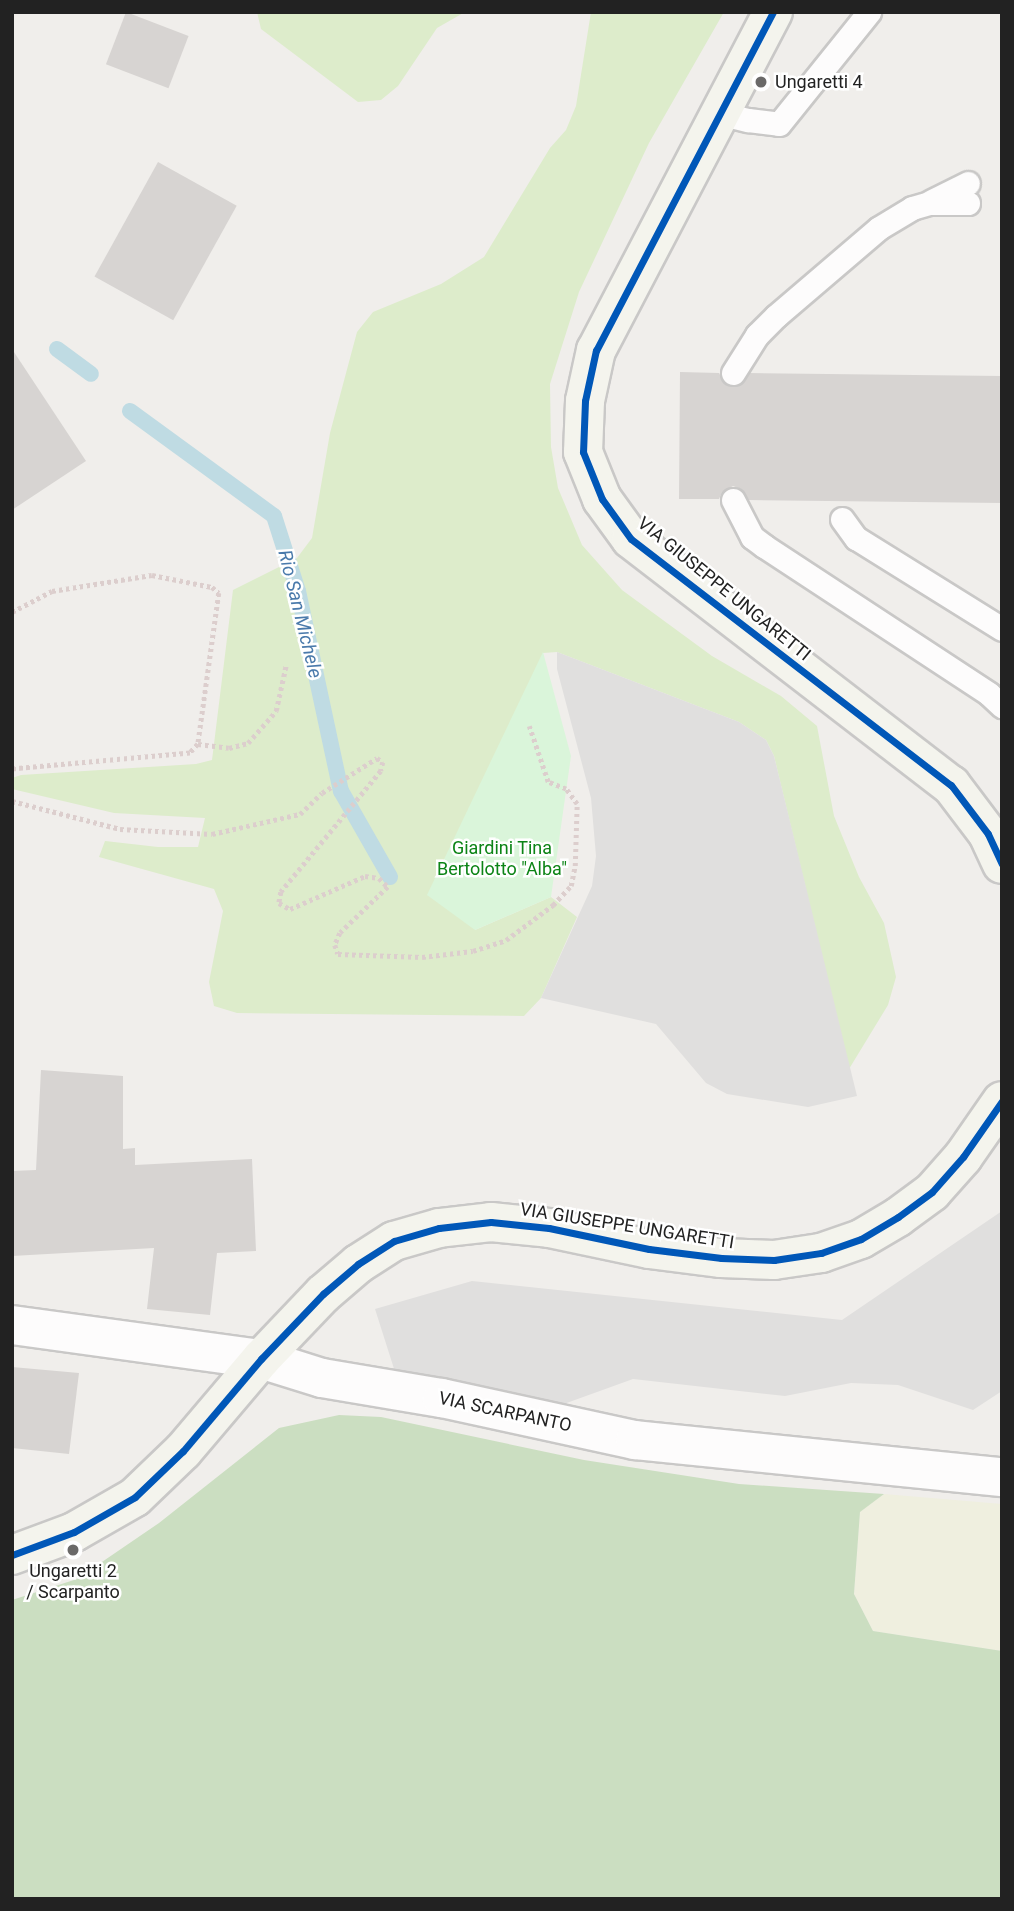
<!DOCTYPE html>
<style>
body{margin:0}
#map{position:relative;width:1014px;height:1911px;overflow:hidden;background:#f0eeeb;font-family:Roboto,sans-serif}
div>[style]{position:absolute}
.farmland>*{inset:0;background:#efefdf}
.grass>*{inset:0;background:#ddeccb}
.forest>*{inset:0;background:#cbdec1}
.park>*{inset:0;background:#daf5da}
.parking>*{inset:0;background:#e0dfde}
.stream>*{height:16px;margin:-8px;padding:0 8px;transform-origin:8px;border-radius:8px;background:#bfdbe3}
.building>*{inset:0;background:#d7d4d2;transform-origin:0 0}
.path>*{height:4.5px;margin-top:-2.25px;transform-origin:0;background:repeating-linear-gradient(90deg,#dccecd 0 3.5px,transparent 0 7px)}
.roads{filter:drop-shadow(2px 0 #c9c8c7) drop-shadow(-2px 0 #c9c8c7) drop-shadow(0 2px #c9c8c7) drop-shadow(0 -2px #c9c8c7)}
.lane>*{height:23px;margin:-11.5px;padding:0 11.5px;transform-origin:11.5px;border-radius:11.5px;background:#fdfcfc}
.street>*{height:38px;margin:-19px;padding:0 19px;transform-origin:19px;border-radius:19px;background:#fdfcfc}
.secondary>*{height:38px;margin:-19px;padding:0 19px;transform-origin:19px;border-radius:19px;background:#f4f4ed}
.cycleway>*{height:7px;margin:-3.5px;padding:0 3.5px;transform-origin:3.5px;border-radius:3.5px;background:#0057b8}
.dots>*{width:19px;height:19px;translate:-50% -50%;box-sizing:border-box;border:4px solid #fff;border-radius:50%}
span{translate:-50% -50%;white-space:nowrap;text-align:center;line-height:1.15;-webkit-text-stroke:5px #fff;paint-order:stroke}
.poi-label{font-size:18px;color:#222}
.left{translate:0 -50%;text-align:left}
.street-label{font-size:18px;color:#222}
.park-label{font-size:18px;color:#0c8416}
.water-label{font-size:19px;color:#4a7aab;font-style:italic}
.frame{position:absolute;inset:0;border:14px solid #222;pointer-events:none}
</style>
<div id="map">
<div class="farmland">
<i style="clip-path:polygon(884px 1494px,1002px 1504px,1002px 1651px,873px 1631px,854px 1594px,860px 1511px)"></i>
</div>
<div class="grass">
<i style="clip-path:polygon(257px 12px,465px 12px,437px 28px,398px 86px,381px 100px,358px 102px,261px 29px)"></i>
<i style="clip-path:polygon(591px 12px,724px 12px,649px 143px,579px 292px,550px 384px,551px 447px,558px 488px,582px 545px,622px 590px,712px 656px,781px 696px,817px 726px,834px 816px,859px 877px,884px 923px,896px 977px,888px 1005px,849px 1069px,774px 756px,766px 740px,739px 722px,557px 652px,543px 653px,475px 930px,551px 897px,577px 917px,541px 998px,524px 1016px,237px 1013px,214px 1006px,209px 982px,223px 911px,214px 889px,99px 857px,105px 841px,158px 847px,198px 847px,205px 818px,114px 813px,12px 789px,12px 778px,21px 775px,196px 764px,212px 760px,233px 590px,297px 558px,312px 538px,330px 433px,357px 332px,373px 312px,441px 284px,484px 257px,550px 148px,566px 130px,576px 106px)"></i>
</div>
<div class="forest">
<i style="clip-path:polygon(339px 1415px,381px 1417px,584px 1460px,739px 1484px,884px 1494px,860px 1512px,854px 1594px,873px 1631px,1002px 1651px,1002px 1899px,12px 1899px,12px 1600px,77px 1579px,159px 1523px,279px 1428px)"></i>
</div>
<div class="park">
<i style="clip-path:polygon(543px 652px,571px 756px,551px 897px,475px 930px,427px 895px)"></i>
</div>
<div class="parking">
<i style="clip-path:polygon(557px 652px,739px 722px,766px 740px,774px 756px,857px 1096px,808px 1107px,727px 1094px,706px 1083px,656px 1024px,541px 998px,592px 886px,596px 856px,591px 798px,557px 669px)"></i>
<i style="clip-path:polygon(1002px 1211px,1002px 1391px,973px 1410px,898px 1385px,851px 1383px,785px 1396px,633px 1379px,550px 1409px,396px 1375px,375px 1309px,472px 1281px,842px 1320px)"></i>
</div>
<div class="stream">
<i style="left:57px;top:349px;width:42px;rotate:36.3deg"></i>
<i style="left:130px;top:411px;width:178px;rotate:36.1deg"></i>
<i style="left:274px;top:516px;width:79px;rotate:72.3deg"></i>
<i style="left:298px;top:591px;width:205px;rotate:77.9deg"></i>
<i style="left:341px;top:791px;width:99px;rotate:60.3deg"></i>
</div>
<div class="building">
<i style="left:126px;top:12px;width:67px;height:56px;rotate:21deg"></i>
<i style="left:158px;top:162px;width:90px;height:131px;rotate:29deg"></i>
<i style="clip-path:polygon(12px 349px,86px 461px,12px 510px)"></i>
<i style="clip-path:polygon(680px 372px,719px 373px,725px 384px,733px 387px,740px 385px,749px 373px,1002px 376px,1002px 503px,749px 500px,741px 489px,733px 486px,722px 492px,719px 499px,679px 499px)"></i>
<i style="clip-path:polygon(41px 1070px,123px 1076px,123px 1149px,135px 1148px,135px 1165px,252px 1159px,256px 1251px,217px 1253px,210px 1315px,147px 1309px,154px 1248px,12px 1256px,12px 1171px,36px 1170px)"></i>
<i style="clip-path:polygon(12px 1367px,79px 1373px,69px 1454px,12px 1448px)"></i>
</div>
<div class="path">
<i style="left:12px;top:612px;width:45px;rotate:-27.7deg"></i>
<i style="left:52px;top:591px;width:101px;rotate:-9.1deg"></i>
<i style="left:152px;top:575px;width:61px;rotate:11.3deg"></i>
<i style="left:212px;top:587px;width:9px;rotate:41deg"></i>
<i style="left:219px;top:593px;width:152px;rotate:97.9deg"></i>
<i style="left:198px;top:744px;width:12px;rotate:132deg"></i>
<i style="left:190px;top:753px;width:179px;rotate:174.9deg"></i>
<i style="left:198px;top:744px;width:31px;rotate:7deg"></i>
<i style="left:229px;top:748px;width:20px;rotate:-15deg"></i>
<i style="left:248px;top:743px;width:43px;rotate:-48.8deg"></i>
<i style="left:276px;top:711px;width:47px;rotate:-77.7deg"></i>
<i style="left:12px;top:801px;width:112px;rotate:14.5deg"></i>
<i style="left:120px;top:829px;width:92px;rotate:3.1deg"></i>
<i style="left:212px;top:834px;width:90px;rotate:-12.8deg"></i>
<i style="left:300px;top:814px;width:30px;rotate:-44deg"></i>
<i style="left:322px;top:793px;width:65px;rotate:-32.5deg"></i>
<i style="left:377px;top:758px;width:7px;rotate:34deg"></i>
<i style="left:383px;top:762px;width:9px;rotate:103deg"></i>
<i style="left:381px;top:771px;width:157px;rotate:129.6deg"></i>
<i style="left:281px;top:892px;width:11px;rotate:100deg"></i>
<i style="left:279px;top:903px;width:13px;rotate:29deg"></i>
<i style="left:290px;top:909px;width:82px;rotate:-23.7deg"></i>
<i style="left:365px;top:876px;width:14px;rotate:8deg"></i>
<i style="left:379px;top:878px;width:13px;rotate:45deg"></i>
<i style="left:388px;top:887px;width:66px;rotate:136.2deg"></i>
<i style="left:340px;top:933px;width:13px;rotate:113deg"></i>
<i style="left:335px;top:945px;width:9px;rotate:72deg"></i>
<i style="left:338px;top:954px;width:84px;rotate:2deg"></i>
<i style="left:422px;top:957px;width:51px;rotate:-6.7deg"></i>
<i style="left:473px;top:951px;width:35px;rotate:-18deg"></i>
<i style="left:506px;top:940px;width:59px;rotate:-36.7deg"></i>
<i style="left:553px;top:905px;width:26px;rotate:-47deg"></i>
<i style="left:571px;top:886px;width:20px;rotate:-79deg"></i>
<i style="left:575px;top:866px;width:62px;rotate:-88.2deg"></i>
<i style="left:577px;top:804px;width:19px;rotate:-126deg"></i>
<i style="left:566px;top:789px;width:19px;rotate:-159deg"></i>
<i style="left:548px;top:782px;width:59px;rotate:-108.7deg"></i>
</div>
<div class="roads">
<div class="lane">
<i style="left:719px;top:113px;width:30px;rotate:14deg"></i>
<i style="left:748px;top:120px;width:31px;rotate:7deg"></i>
<i style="left:779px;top:124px;width:144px;rotate:-51.2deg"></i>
<i style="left:932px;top:201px;width:40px;rotate:-26.6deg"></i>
<i style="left:733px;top:373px;width:45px;rotate:-57.7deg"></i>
<i style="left:757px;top:335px;width:27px;rotate:-45deg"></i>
<i style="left:776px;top:316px;width:135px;rotate:-40.5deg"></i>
<i style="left:879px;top:228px;width:39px;rotate:-31deg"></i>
<i style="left:912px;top:208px;width:18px;rotate:-16deg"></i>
<i style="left:929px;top:203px;width:39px"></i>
<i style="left:733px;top:500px;width:42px;rotate:62.8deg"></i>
<i style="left:752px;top:537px;width:15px;rotate:37deg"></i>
<i style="left:764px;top:546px;width:269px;rotate:33.3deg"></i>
<i style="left:989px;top:694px;width:18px;rotate:43deg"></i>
<i style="left:842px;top:519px;width:24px;rotate:54deg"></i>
<i style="left:856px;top:538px;width:172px;rotate:31.9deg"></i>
</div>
<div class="street">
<i style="left:12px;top:1325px;width:251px;rotate:7.8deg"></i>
<i style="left:261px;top:1359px;width:64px;rotate:17.3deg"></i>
<i style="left:322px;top:1378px;width:122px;rotate:9.5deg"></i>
<i style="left:442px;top:1398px;width:198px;rotate:12.3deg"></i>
<i style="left:635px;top:1440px;width:369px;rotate:5.8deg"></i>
</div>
<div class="secondary">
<i style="left:773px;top:12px;width:382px;rotate:117.6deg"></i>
<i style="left:596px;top:350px;width:52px;rotate:102.2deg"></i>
<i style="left:585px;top:401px;width:51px;rotate:92.2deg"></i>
<i style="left:583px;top:452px;width:51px;rotate:68deg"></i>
<i style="left:602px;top:499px;width:49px;rotate:54.1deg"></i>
<i style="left:631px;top:539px;width:404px;rotate:37.6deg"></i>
<i style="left:951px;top:785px;width:61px;rotate:52.9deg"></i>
<i style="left:988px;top:834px;width:33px;rotate:65deg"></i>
<i style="left:12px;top:1555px;width:66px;rotate:-20.4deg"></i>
<i style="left:74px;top:1532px;width:70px;rotate:-29.8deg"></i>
<i style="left:135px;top:1497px;width:66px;rotate:-43.8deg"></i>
<i style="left:183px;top:1451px;width:121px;rotate:-49.7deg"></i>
<i style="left:261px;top:1359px;width:90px;rotate:-46.4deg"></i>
<i style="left:323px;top:1294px;width:46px;rotate:-40.6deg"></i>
<i style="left:358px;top:1264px;width:43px;rotate:-32.6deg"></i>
<i style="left:394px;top:1241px;width:47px;rotate:-16.1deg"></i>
<i style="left:439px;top:1228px;width:52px;rotate:-6.6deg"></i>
<i style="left:491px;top:1222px;width:58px;rotate:5.9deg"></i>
<i style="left:549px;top:1228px;width:102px;rotate:11.9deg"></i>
<i style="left:649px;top:1249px;width:73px;rotate:7.1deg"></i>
<i style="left:721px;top:1258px;width:53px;rotate:2.2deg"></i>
<i style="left:774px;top:1260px;width:48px;rotate:-8.5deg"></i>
<i style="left:821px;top:1253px;width:42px;rotate:-19.3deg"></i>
<i style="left:861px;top:1239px;width:43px;rotate:-30.7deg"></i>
<i style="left:898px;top:1217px;width:42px;rotate:-36.3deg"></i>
<i style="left:932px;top:1192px;width:47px;rotate:-48.5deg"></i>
<i style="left:963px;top:1157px;width:68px;rotate:-55.1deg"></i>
</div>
</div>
<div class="cycleway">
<i style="left:773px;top:12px;width:382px;rotate:117.6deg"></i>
<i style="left:596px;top:350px;width:52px;rotate:102.2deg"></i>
<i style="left:585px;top:401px;width:51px;rotate:92.2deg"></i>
<i style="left:583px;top:452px;width:51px;rotate:68deg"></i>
<i style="left:602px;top:499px;width:49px;rotate:54.1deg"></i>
<i style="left:631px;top:539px;width:404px;rotate:37.6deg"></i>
<i style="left:951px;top:785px;width:61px;rotate:52.9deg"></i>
<i style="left:988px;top:834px;width:33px;rotate:65deg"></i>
<i style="left:12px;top:1555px;width:66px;rotate:-20.4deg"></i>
<i style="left:74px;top:1532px;width:70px;rotate:-29.8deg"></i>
<i style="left:135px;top:1497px;width:66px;rotate:-43.8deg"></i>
<i style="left:183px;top:1451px;width:121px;rotate:-49.7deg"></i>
<i style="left:261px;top:1359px;width:90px;rotate:-46.4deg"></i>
<i style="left:323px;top:1294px;width:46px;rotate:-40.6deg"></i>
<i style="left:358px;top:1264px;width:43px;rotate:-32.6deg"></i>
<i style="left:394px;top:1241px;width:47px;rotate:-16.1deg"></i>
<i style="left:439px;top:1228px;width:52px;rotate:-6.6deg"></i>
<i style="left:491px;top:1222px;width:58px;rotate:5.9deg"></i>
<i style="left:549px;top:1228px;width:102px;rotate:11.9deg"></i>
<i style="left:649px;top:1249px;width:73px;rotate:7.1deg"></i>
<i style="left:721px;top:1258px;width:53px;rotate:2.2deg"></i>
<i style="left:774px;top:1260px;width:48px;rotate:-8.5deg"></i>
<i style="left:821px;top:1253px;width:42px;rotate:-19.3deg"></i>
<i style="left:861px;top:1239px;width:43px;rotate:-30.7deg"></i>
<i style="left:898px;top:1217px;width:42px;rotate:-36.3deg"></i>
<i style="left:932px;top:1192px;width:47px;rotate:-48.5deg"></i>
<i style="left:963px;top:1157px;width:68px;rotate:-55.1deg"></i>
</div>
<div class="dots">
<i style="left:761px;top:82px;background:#6a6968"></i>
<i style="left:73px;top:1550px;background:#6a6968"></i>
</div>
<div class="poi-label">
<span class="left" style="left:775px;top:82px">Ungaretti 4</span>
<span style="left:73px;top:1582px">Ungaretti 2<br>/ Scarpanto</span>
</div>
<div class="street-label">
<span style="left:724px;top:589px;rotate:39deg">VIA GIUSEPPE UNGARETTI</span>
<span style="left:627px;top:1226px;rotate:9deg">VIA GIUSEPPE UNGARETTI</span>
<span style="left:505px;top:1412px;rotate:12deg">VIA SCARPANTO</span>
</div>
<div class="park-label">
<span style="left:502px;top:859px">Giardini Tina<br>Bertolotto "Alba"</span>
</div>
<div class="water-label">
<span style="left:300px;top:614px;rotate:76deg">Rio San Michele</span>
</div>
<div class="frame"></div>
</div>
